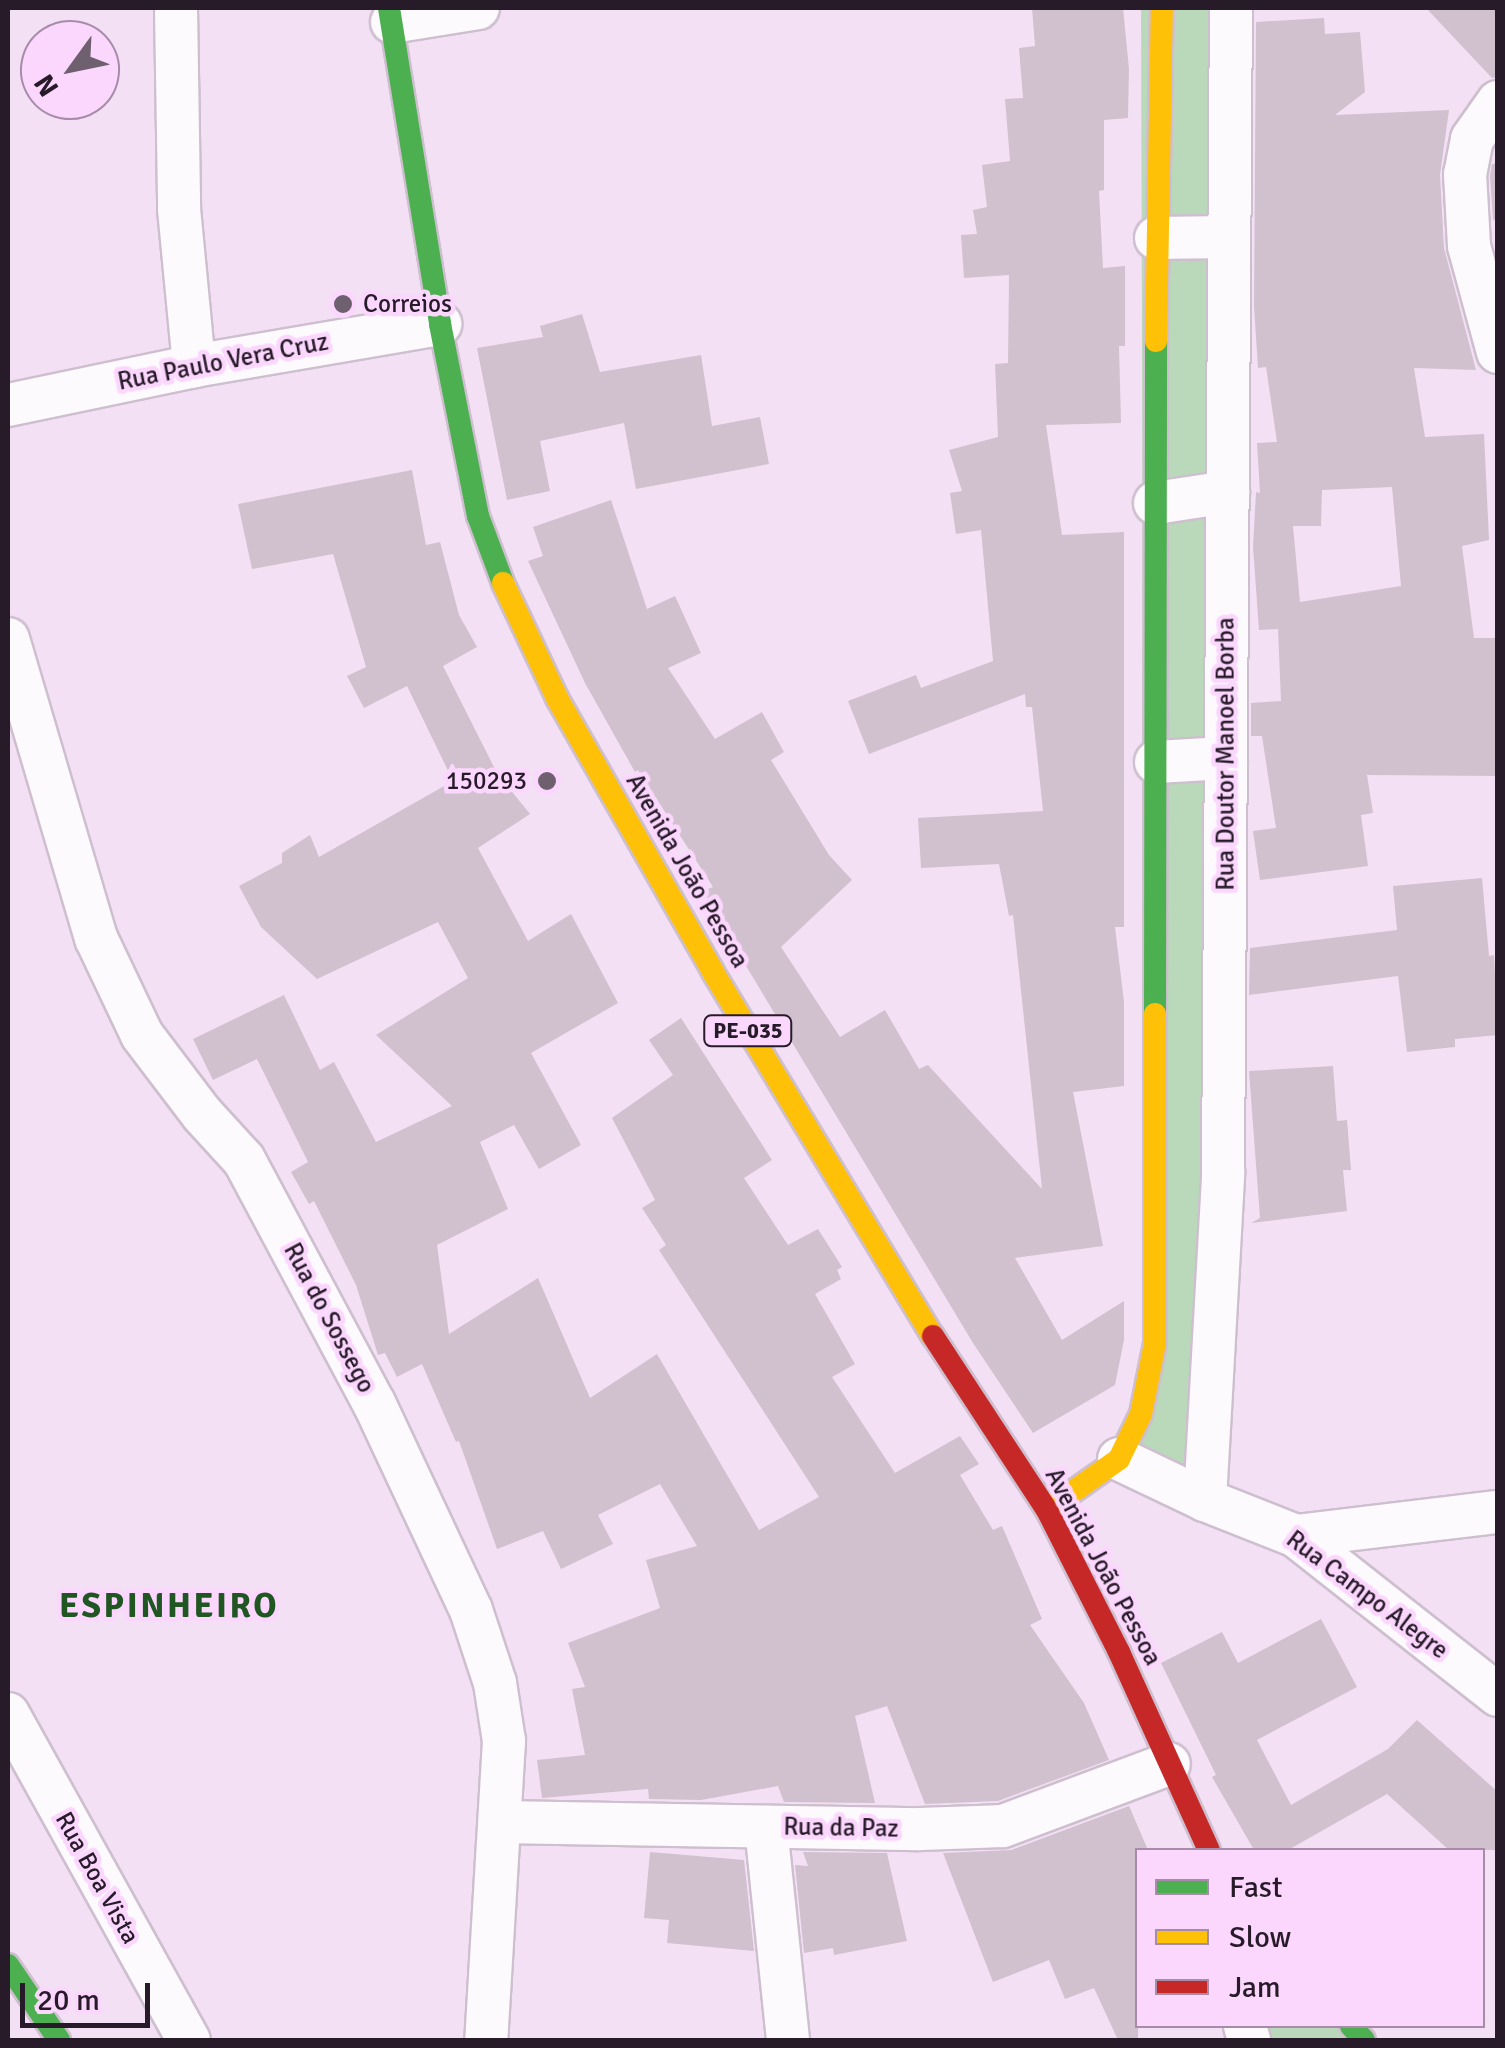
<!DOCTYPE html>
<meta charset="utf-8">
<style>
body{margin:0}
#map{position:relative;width:1505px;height:2048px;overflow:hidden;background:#f3e0f5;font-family:Signika,sans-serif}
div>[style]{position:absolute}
.green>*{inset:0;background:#bad9ba}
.building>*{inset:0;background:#d1c0ce}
.roads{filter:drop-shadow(2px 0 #cebfcf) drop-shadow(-2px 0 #cebfcf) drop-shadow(0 2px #cebfcf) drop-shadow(0 -2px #cebfcf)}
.street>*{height:42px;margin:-21px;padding:0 21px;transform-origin:21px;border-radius:21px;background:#fdfafe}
.fast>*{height:22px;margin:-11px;padding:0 11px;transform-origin:11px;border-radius:11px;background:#4caf50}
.slow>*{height:22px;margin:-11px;padding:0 11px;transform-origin:11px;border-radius:11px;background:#ffc107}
.jam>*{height:22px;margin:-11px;padding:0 11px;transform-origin:11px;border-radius:11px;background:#c62828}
.dots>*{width:28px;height:28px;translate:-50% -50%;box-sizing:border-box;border:5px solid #fbd7fe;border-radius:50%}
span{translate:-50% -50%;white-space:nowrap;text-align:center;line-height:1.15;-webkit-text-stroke:9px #fbd7fe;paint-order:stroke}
.shield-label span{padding:2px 8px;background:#fbd7fe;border:2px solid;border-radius:8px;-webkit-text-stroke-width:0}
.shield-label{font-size:22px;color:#281b29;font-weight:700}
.poi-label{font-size:25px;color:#281b29}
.left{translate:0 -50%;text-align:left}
.right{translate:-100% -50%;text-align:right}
.street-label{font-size:25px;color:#281b29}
.district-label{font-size:35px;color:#205622;font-weight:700;letter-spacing:2.5px}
.frame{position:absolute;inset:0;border:10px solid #281b29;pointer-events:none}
.legend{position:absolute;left:1135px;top:1848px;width:350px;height:180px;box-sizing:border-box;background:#fbd7fe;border:2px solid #a78ca9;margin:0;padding:12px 18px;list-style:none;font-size:30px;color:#281b29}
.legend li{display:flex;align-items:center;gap:20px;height:50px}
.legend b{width:50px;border:2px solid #a78ca9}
.north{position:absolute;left:20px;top:20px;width:100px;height:100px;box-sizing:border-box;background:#fbd7fe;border:2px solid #a78ca9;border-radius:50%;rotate:237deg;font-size:28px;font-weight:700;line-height:40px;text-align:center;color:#281b29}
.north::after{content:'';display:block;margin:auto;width:35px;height:45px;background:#6f6070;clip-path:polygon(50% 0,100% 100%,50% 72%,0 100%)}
.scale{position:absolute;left:20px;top:1983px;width:130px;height:45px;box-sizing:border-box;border:5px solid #281b29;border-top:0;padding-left:12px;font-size:30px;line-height:35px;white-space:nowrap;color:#281b29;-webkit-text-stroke:8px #fbd7fe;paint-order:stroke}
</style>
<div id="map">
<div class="green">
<i style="clip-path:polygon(1141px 8px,1215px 8px,1215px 1169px,1195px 1494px,1124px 1449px,1145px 1381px)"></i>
<i style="clip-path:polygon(1256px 2026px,1338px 2026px,1351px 2040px,1260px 2040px)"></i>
</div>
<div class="building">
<i style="clip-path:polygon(1032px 8px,1123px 8px,1129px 69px,1128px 118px,1104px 120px,1104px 190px,1099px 191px,1103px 268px,1125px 266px,1125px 346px,1119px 346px,1121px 423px,1046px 425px,1062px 535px,1124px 532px,1124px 927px,1115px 927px,1124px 1002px,1124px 1086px,1073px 1092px,1103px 1246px,1015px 1258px,1062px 1340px,1124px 1301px,1124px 1340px,1115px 1385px,1033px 1433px,973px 1343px,740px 956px,703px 891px,713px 887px,638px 770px,635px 772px,585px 683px,528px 561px,543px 556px,533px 527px,611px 500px,647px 609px,675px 596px,701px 653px,668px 668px,715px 739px,762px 712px,784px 752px,771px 760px,829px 855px,852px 880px,781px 947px,840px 1037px,885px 1010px,919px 1069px,928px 1065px,1042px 1189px,1013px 915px,1009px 916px,999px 864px,921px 868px,918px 818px,1043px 811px,1032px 707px,1026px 707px,1025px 694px,869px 754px,848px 701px,916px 675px,921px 688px,993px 661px,981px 530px,956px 534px,950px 493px,962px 491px,949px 450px,998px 437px,995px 364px,1008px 363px,1009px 275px,964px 278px,961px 235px,977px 234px,973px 210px,987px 207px,982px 165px,1010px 161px,1005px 99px,1023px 98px,1019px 48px,1035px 46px)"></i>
<i style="clip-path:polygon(1426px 8px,1498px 8px,1498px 77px,1492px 78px)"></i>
<i style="clip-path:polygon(evenodd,1324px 18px,1325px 34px,1360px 32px,1365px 92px,1335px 115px,1449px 110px,1440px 175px,1444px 248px,1476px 370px,1414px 368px,1425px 437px,1484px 434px,1489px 540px,1462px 546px,1474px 638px,1498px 638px,1498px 776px,1367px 775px,1373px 813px,1361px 815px,1368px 866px,1260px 880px,1253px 831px,1276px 828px,1262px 736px,1251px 736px,1251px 703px,1281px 701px,1278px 629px,1259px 630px,1253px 547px,1256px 492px,1260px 493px,1257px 443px,1277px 442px,1266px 367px,1258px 368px,1254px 306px,1256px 22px,1324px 18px,1392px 487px,1401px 586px,1300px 602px,1293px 526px,1321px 526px,1322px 490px,1392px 487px)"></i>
<i style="clip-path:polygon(1498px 163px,1498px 219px,1493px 220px,1490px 176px,1492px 164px)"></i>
<i style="clip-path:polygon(582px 314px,600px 372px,701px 355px,712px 426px,760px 417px,769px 464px,636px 489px,624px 423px,540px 441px,550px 491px,507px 500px,477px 348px,543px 337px,540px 326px)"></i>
<i style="clip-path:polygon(412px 470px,426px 545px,440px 542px,459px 615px,477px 647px,443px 666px,497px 773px,530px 814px,478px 848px,528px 941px,571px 914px,618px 1003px,531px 1053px,581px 1145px,539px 1169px,514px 1125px,480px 1142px,508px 1209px,437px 1245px,449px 1334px,538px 1278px,590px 1398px,657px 1354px,759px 1530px,819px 1497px,659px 1250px,666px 1245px,642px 1208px,655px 1200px,612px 1118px,673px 1075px,649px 1040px,681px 1018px,772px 1160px,744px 1178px,788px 1245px,818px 1229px,842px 1267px,837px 1270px,841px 1279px,815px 1294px,855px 1364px,832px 1377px,895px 1473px,960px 1436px,979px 1464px,960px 1475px,993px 1530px,1002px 1526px,1042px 1619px,1030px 1625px,1084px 1703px,1109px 1760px,998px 1801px,925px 1804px,887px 1706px,855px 1716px,875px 1803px,784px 1802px,778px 1786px,701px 1800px,649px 1799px,648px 1789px,542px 1798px,537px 1760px,585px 1755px,572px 1689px,585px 1687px,568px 1643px,660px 1608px,646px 1560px,697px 1546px,660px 1484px,598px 1515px,613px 1544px,561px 1569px,543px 1531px,497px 1549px,459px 1441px,456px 1442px,422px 1364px,397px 1377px,385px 1353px,378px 1355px,356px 1285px,314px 1201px,309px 1204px,291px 1172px,308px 1162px,257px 1059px,213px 1080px,193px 1039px,284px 995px,320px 1070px,334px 1062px,376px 1142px,452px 1106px,376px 1035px,468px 978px,438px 922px,317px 979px,261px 927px,239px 886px,282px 863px,282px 853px,310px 835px,319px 857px,453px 781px,407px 686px,364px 708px,347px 676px,366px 667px,333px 554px,252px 569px,238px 504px)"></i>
<i style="clip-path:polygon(1482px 878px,1489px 956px,1494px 955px,1498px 1035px,1455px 1039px,1455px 1047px,1407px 1052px,1398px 976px,1249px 995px,1250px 948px,1397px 930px,1393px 886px)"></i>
<i style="clip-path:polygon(1333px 1066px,1337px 1121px,1347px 1120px,1351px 1170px,1343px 1170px,1347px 1211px,1251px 1223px,1260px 1218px,1249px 1071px)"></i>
<i style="clip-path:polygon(1321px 1619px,1357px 1687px,1257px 1740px,1291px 1805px,1388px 1749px,1417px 1720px,1498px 1792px,1498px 1850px,1449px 1850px,1387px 1794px,1288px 1850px,1254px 1850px,1212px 1777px,1216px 1775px,1161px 1663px,1222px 1632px,1238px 1663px)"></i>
<i style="clip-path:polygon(1129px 1806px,1148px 1850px,1138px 1850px,1138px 2040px,1118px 2040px,1094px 1988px,1065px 1999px,1049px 1960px,993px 1982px,943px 1853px,1011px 1850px)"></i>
<i style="clip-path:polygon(650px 1852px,744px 1860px,754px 1951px,667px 1943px,669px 1920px,644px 1918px)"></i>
<i style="clip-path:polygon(803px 1852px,887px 1853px,907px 1941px,834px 1955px,833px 1948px,804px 1953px,795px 1865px,808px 1866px)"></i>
</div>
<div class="roads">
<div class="street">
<i style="left:176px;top:8px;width:201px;rotate:89.1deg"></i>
<i style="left:179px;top:209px;width:158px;rotate:84.5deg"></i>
<i style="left:392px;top:22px;width:87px;rotate:-9.2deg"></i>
<i style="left:1498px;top:102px;width:45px;rotate:125.1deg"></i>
<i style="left:1472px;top:139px;width:36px;rotate:101deg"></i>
<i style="left:1465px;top:174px;width:72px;rotate:86.8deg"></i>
<i style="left:1469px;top:246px;width:110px;rotate:74.7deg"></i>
<i style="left:1156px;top:238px;width:71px;rotate:-0.8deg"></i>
<i style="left:8px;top:405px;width:190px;rotate:-11.8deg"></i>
<i style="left:194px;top:366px;width:250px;rotate:-9.7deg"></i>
<i style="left:1155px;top:503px;width:74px;rotate:-8.6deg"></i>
<i style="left:8px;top:639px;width:312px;rotate:73.6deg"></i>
<i style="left:96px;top:938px;width:107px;rotate:64.6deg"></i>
<i style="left:142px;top:1035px;width:99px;rotate:52.8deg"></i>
<i style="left:202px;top:1114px;width:62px;rotate:47.6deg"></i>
<i style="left:244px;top:1160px;width:276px;rotate:61.9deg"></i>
<i style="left:374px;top:1403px;width:229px;rotate:64.9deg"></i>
<i style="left:471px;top:1610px;width:77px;rotate:71.8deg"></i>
<i style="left:495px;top:1683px;width:59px;rotate:81.2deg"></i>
<i style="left:504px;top:1741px;width:300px;rotate:93.4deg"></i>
<i style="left:1156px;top:762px;width:70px;rotate:-3.3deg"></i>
<i style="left:1119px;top:1459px;width:95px;rotate:25.5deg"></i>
<i style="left:1205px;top:1500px;width:98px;rotate:21.6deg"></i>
<i style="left:1296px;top:1536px;width:257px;rotate:38.2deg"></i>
<i style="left:1205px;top:1500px;width:327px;rotate:-86.8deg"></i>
<i style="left:1223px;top:1173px;width:1165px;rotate:-89.61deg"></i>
<i style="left:1296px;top:1536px;width:203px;rotate:-6.8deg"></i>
<i style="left:8px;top:1714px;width:373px;rotate:61deg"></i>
<i style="left:501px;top:1822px;width:419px;rotate:1deg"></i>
<i style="left:920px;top:1829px;width:83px;rotate:-2.1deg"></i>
<i style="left:1003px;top:1826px;width:177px;rotate:-20.5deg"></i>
<i style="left:766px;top:1827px;width:214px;rotate:84.1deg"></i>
<i style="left:1245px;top:2026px;width:15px;rotate:74deg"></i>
</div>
<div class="fast">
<i style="left:389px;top:8px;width:320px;rotate:80.8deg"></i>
<i style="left:440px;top:324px;width:196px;rotate:78.8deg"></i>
<i style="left:478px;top:516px;width:72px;rotate:69.5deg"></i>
<i style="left:1155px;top:1014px;width:673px;rotate:-89.91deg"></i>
<i style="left:8px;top:1965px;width:91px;rotate:55.8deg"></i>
<i style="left:1351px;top:2026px;width:19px;rotate:47deg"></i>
</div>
<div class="slow">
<i style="left:1156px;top:341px;width:333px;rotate:-89deg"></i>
<i style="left:503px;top:583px;width:127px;rotate:64.8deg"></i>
<i style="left:557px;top:698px;width:315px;rotate:60.3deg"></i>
<i style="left:713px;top:972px;width:425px;rotate:58.9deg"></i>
<i style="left:1047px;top:1510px;width:88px;rotate:-35.3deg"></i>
<i style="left:1119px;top:1459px;width:50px;rotate:-63.9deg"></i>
<i style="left:1141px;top:1414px;width:72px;rotate:-78.8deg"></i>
<i style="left:1155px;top:1343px;width:329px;rotate:-90deg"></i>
</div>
<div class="jam">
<i style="left:933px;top:1336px;width:208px;rotate:56.8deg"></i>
<i style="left:1047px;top:1510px;width:159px;rotate:63.1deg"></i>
<i style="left:1119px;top:1652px;width:217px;rotate:65.6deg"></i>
</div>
</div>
<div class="dots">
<i style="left:343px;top:304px;background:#6f6070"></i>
<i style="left:547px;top:781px;background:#6f6070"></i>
</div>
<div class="shield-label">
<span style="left:748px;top:1031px">PE-035</span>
</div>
<div class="poi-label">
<span class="left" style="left:363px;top:304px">Correios</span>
<span class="right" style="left:527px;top:781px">150293</span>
</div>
<div class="street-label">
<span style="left:223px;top:362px;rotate:-11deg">Rua Paulo Vera Cruz</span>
<span style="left:1226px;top:754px;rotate:-90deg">Rua Doutor Manoel Borba</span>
<span style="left:687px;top:871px;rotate:60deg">Avenida João Pessoa</span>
<span style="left:329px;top:1318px;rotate:62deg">Rua do Sossego</span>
<span style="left:1103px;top:1567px;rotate:62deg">Avenida João Pessoa</span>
<span style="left:1367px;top:1595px;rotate:37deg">Rua Campo Alegre</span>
<span style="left:841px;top:1828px;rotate:1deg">Rua da Paz</span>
<span style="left:97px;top:1878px;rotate:61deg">Rua Boa Vista</span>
</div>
<div class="district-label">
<span style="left:169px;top:1606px">ESPINHEIRO</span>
</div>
<div class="frame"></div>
<ul class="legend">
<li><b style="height:12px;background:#4caf50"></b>Fast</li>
<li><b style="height:12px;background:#ffc107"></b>Slow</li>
<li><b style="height:12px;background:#c62828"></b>Jam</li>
</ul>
<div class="north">N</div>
<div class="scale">20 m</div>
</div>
